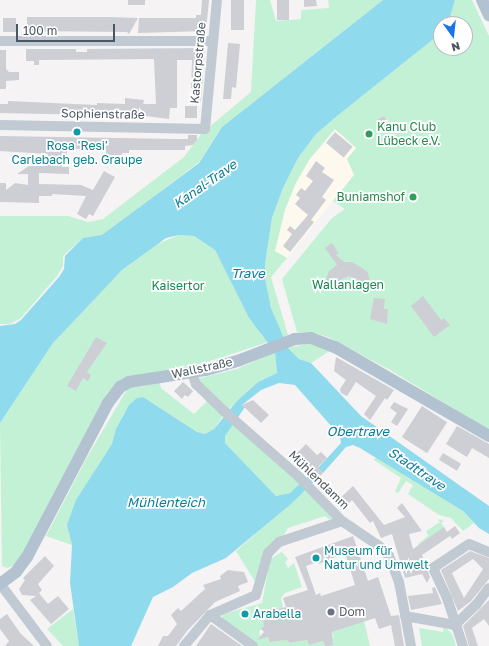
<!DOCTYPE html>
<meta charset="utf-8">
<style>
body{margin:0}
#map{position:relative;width:489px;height:646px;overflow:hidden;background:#f5f3f3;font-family:"Golos Text",sans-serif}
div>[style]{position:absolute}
.commercial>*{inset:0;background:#fdf9ef}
.green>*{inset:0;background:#c3f1d5}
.water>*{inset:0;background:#90daee}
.building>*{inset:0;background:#cdcfd5;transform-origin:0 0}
.minor>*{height:10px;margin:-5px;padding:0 5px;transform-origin:5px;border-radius:5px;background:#c1cad2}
.major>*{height:12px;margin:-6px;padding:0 6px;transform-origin:6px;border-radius:6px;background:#b3c2d1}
.dots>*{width:11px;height:11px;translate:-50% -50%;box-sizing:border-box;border:2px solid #fff;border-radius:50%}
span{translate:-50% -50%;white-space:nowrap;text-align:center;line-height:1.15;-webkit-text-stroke:3.5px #fff;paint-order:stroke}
.street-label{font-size:12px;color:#4a5661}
.leisure-label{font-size:12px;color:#27864d}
.left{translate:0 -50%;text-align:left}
.right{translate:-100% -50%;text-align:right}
.culture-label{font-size:12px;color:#0d838f}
.park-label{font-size:12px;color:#17864f}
.worship-label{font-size:12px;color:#5b616d}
.water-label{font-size:13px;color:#0c7c9b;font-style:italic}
.north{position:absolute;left:433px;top:16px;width:40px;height:40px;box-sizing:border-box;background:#fff;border:1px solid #b7bbc0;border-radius:50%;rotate:165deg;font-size:11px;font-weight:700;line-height:16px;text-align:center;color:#4a5661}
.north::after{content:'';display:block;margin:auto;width:14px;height:18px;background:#1a73e8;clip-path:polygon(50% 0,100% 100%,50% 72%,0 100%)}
.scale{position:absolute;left:16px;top:24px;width:99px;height:18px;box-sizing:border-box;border:2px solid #4a5661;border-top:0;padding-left:5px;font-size:12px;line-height:14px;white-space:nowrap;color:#4a5661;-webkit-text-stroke:3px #fff;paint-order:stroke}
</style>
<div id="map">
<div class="commercial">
<i style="clip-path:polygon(335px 129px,357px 148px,350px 163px,354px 175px,287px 258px,275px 251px,285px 210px,295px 185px,309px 160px)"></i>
</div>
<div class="green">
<i style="clip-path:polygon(256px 0,270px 0,276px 21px,301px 19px,301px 10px,329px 8px,328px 0,383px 0,222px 127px,199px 162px,102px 236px,83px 238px,63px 256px,63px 266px,57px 276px,20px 319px,9px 324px,0 324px,0 216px,68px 216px,88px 222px,103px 219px,184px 157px,202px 133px,251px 92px)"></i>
<i style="clip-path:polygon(455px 0,472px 0,489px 36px,489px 430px,390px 370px,328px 337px,312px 332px,297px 332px,282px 279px,332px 218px,345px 209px,333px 201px,354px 175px,347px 159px,356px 148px,335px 129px,309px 160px,295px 185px,285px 210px,275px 251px,287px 258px,271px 277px,288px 335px,283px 337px,271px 308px,265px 278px,265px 264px,272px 218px,283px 188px,298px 158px,316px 134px,337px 116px,441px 33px,441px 48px,465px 48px,465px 24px,448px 24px)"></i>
<i style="clip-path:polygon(179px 235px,194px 236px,215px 250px,249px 318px,268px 342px,204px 363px,128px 377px,119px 382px,101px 403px,23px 553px,13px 566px,7px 568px,2px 566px,0 423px,53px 343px,98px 294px,122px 270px,155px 245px)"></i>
<i style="clip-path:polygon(310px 343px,331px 350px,311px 363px,299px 359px,288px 348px)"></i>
<i style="clip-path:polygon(275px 352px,277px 373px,258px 382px,229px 409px,199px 382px,200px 378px,237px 369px)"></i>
<i style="clip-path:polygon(160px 383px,161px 388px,194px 414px,207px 401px,223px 416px,214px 429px,205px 434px,197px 432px,143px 397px,137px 398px,123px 415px,113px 444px,100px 463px,67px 525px,72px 545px,46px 536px,85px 461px,127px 389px)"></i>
<i style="clip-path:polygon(233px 424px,301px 485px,290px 493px,276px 496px,225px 443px,225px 436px)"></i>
<i style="clip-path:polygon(376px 457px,463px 511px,474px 523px,463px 531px,451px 518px,439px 515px,408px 494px,413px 485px,406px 481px,398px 493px,395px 492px,401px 478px,374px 460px)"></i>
<i style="clip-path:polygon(306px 490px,335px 517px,330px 520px,325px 516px,288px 528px,256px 583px,236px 551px)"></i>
<i style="clip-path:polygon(438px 519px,444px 521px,441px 523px,444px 527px,420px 549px,418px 544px,428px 536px,426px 531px,440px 522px)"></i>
<i style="clip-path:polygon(282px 552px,288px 559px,285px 562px,288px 568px,294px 563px,302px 587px,285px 593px,281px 598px,283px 608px,263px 621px,265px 627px,259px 631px,260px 636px,267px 636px,269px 642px,287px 640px,290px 643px,307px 640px,309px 645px,323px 641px,325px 646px,259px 646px,222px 619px,223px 614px,262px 603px,270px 559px)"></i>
<i style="clip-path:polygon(73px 609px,79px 646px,63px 646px,47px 629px)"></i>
<i style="clip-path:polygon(364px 621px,370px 646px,329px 646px,331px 638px,334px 637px,332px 632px)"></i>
<i style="clip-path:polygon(444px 626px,452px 634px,456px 646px,422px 646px,419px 628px,443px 632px)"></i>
</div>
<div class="water">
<i style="clip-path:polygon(383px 0,455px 0,448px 24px,441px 24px,441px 33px,337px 116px,316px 134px,298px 158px,283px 188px,272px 218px,265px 264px,265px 278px,271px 308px,288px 348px,299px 359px,311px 363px,361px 416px,489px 506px,489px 534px,479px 528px,463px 511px,360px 448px,353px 445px,346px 447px,323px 473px,318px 468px,341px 443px,340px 436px,295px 385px,279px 383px,261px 390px,242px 405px,245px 407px,225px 436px,225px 443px,276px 496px,290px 493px,314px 471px,319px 477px,291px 504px,226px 558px,192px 573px,173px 587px,153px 597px,131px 646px,79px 646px,70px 583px,72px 545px,67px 525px,76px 500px,112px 444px,116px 429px,129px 405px,137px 398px,143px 397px,197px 432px,205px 434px,214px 429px,237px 401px,258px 382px,277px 373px,275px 352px,249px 318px,215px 250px,194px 236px,179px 235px,166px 238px,122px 270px,53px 343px,0 423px,0 326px,15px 324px,21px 320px,59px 277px,64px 269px,65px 256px,83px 238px,102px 235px,199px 163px,222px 127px)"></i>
</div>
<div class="building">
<i style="left:128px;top:0;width:17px;height:5px"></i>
<i style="clip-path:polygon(202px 0,209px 0,206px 31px,138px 33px,139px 18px,196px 18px,196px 15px,201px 15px)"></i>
<i style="left:231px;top:0;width:13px;height:30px"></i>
<i style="left:277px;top:0;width:12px;height:20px"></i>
<i style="clip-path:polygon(304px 0,316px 0,317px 6px,304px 7px)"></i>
<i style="clip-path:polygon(27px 17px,111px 17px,138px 18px,129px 34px,127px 32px,27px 31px)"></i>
<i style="left:3px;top:18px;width:13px;height:14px"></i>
<i style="clip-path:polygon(228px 43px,240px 44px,236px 88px,232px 87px,231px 99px,223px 99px)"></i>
<i style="clip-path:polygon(205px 48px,201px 102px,195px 102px,195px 89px,191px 88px,192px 60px,177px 60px,177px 108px,170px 108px,169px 119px,146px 116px,139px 107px,139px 116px,0 113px,0 104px,8px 104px,8px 101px,97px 105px,97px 103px,125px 104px,125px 98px,144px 100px,143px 104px,156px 104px,154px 59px,39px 60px,39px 65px,34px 65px,34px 61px,26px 61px,26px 49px,76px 49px,76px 52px,87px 52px,87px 49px)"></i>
<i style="clip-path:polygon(0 50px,6px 50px,6px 69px,9px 72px,19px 72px,19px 80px,6px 81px,6px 89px,0 89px)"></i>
<i style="left:185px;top:106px;width:12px;height:12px"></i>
<i style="clip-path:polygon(384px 116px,390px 127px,384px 130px,377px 120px)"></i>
<i style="left:335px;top:132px;width:23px;height:14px;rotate:40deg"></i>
<i style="clip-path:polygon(188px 135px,197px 135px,197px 140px,193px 145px,185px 146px,185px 150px,129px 150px,129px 153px,122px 153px,122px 155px,106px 155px,106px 149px,67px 149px,67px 155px,62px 155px,62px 167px,69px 167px,69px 174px,39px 173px,39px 184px,81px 185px,93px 190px,104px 171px,115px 177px,93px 216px,89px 214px,86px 219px,77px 214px,86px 196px,52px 194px,52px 196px,39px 196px,39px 203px,0 202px,0 183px,6px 183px,6px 190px,15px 183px,28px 185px,28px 174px,17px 174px,29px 166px,48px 166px,48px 154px,0 151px,0 136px,177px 139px,188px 139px)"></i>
<i style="clip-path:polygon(316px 161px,325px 168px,322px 172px,334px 180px,322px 197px,326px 200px,311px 220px,314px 222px,290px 252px,283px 246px,292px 234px,287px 230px,290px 226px,295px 230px,308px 215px,295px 204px,300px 198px,296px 195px,301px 188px,305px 191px,313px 181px,306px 176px)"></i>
<i style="clip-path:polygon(332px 243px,339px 254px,335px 254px,344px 262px,352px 262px,367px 271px,373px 290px,361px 290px,357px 280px,349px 276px,340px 280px,335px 289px,323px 288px,329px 271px,337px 265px,325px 248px)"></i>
<i style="clip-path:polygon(423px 296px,441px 320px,444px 318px,450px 325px,434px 337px,411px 306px)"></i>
<i style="clip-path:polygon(374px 298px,385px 299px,384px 309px,388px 309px,387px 324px,370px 319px)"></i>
<i style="clip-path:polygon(96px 337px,107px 343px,87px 372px,91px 375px,88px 381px,83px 378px,76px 391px,67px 386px)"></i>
<i style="clip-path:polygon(336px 357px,394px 390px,387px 400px,385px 398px,370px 420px,364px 414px,376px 396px,356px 382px,347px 396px,341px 393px,340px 389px,346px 380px,334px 371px)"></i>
<i style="clip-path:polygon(183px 382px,193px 391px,188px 397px,185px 395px,182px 399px,174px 391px)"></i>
<i style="clip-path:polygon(253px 400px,269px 415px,261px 423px,242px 405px)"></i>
<i style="clip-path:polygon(394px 402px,408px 409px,397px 426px,391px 422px,397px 413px,390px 408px)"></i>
<i style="left:422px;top:406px;width:30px;height:37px;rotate:33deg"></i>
<i style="clip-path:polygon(457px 426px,489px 444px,489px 458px,472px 448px,467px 457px,446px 444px)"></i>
<i style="clip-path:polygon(306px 444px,317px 455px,321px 452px,327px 458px,318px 467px,323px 473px,319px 477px,296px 454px)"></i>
<i style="left:443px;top:453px;width:21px;height:8px;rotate:31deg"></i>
<i style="clip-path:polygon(317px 479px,324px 485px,327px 484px,335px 493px,329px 498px,313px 482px)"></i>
<i style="clip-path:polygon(353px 486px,384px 525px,405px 517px,397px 508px,402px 503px,422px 531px,409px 534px,413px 549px,444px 527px,447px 532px,455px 526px,460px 533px,452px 539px,450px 536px,422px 555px,430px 577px,427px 583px,422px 574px,405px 578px,392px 534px,381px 538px,373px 521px,370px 523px,352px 500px,344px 508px,338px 500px)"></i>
<i style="clip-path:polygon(evenodd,353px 536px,368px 581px,378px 577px,391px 616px,399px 615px,404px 646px,395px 646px,391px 625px,379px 629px,375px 618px,332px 632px,333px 645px,329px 646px,325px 646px,323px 641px,309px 645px,307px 640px,290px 643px,287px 640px,269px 642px,268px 637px,257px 640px,264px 632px,261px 628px,264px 627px,263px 621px,278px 614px,278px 609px,286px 607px,283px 598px,308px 590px,295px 557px,353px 536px,345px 553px,355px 585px,321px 596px,320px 593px,316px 595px,306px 566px,318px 562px,319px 564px,345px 553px)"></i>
<i style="clip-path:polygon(evenodd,470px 551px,489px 558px,489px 579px,471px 601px,458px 611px,441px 570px,470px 551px,473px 559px,483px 569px,464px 598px,452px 573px,473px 559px)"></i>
<i style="clip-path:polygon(45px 556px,54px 566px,38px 584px,42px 590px,39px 593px,48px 604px,58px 596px,69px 609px,51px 624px,30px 600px,36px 596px,22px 595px,19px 589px,25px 580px,23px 578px)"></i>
<i style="clip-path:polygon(228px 570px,244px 572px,248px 582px,238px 586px,240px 591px,215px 602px,187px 631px,176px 646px,158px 646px,163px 636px,168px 636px,177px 624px,171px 615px,178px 608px,181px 611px,205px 589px,203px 585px,221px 579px,220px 576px)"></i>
<i style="clip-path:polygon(435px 587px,442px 604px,411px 610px,408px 596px,433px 593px,432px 588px)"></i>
<i style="clip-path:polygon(489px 600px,489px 626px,484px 619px,472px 628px,478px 646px,469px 646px,463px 626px)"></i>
<i style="clip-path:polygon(7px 614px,21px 634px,34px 646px,5px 646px,9px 641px,0 629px,0 619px)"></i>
<i style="clip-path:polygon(211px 624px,242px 646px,196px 646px)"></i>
</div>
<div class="minor">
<i style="left:0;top:41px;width:212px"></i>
<i style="left:0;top:125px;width:205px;rotate:1.1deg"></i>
<i style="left:205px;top:129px;width:130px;rotate:-84.7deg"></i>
<i style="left:192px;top:372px;width:13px;rotate:72deg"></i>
<i style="left:196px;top:384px;width:39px;rotate:44deg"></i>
<i style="left:224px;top:411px;width:100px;rotate:41.3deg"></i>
<i style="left:299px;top:477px;width:62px;rotate:45.7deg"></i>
<i style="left:342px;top:521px;width:45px;rotate:34deg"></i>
<i style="left:379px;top:546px;width:14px;rotate:45deg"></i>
<i style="left:389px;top:556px;width:28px;rotate:69deg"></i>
<i style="left:399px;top:582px;width:65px;rotate:79.4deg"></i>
<i style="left:1px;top:585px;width:76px;rotate:53deg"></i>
<i style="left:210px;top:615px;width:53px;rotate:35.8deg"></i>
<i style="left:405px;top:616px;width:51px;rotate:10.2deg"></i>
<i style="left:455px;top:625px;width:29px;rotate:-44deg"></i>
<i style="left:476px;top:605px;width:21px;rotate:-53deg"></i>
<i style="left:184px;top:646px;width:40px;rotate:-50deg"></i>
<i style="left:210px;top:615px;width:50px;rotate:-23.5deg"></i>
<i style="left:256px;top:595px;width:44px;rotate:-74.1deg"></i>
<i style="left:268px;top:553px;width:16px;rotate:-45deg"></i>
<i style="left:279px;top:542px;width:66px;rotate:-18.4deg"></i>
<i style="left:463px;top:646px;width:51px;rotate:-108.4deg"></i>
<i style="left:447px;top:598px;width:33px;rotate:-115deg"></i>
<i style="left:433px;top:568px;width:43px;rotate:-33.7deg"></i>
<i style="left:469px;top:544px;width:22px;rotate:22deg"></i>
</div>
<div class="major">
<i style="left:482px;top:0;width:17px;rotate:65deg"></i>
<i style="left:0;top:584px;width:20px;rotate:-37deg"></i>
<i style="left:16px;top:572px;width:19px;rotate:-54deg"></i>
<i style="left:27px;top:557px;width:174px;rotate:-62.3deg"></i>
<i style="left:108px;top:403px;width:20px;rotate:-53deg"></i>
<i style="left:120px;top:387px;width:10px;rotate:-29deg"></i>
<i style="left:129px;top:382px;width:78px;rotate:-8.9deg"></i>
<i style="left:206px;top:370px;width:35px;rotate:-16deg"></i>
<i style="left:240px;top:360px;width:59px;rotate:-20.9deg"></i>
<i style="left:295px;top:339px;width:16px;rotate:-4deg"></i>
<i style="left:311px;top:338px;width:26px;rotate:21deg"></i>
<i style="left:335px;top:347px;width:178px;rotate:30deg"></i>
</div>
<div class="dots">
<i style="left:77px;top:132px;background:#0f9aa8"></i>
<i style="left:369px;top:134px;background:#2e9e5b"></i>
<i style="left:413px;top:197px;background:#2e9e5b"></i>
<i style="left:316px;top:558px;background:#0f9aa8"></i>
<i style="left:331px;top:612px;background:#6b7280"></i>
<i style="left:245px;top:614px;background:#0f9aa8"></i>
</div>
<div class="street-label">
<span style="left:198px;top:63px;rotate:-85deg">Kastorpstraße</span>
<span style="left:103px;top:114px;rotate:1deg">Sophienstraße</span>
<span style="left:202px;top:368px;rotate:-12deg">Wallstraße</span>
<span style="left:319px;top:480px;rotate:44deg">Mühlendamm</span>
</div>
<div class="leisure-label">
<span class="left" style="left:377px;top:134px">Kanu Club<br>Lübeck e.V.</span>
<span class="right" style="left:405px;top:197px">Buniamshof</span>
</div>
<div class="culture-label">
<span style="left:77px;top:153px">Rosa 'Resi'<br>Carlebach geb. Graupe</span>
<span class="left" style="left:324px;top:558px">Museum für<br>Natur und Umwelt</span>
<span class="left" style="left:253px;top:614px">Arabella</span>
</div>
<div class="park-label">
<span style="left:348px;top:285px">Wallanlagen</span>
<span style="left:178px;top:286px">Kaisertor</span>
</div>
<div class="worship-label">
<span class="left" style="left:339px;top:612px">Dom</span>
</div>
<div class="water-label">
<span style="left:205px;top:184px;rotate:-35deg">Kanal-Trave</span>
<span style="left:248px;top:273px">Trave</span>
<span style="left:358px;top:431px">Obertrave</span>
<span style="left:417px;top:469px;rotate:34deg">Stadttrave</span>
<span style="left:166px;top:502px">Mühlenteich</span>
</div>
<div class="north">N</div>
<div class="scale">100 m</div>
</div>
